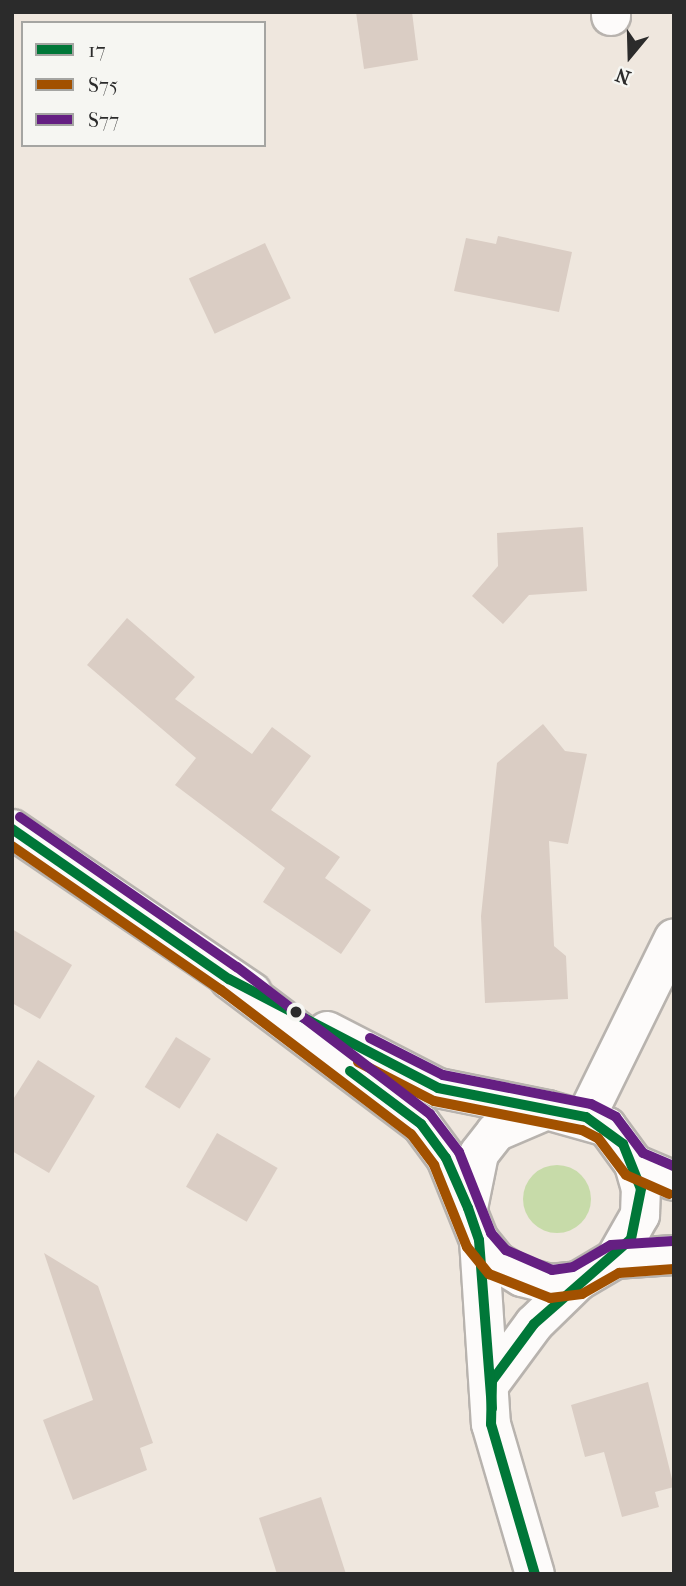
<!DOCTYPE html>
<style>
body{margin:0}
#map{position:relative;width:686px;height:1586px;overflow:hidden;background:#efe7de;font-family:"IM FELL French Canon",serif}
div>[style]{position:absolute}
.green>*{inset:0;background:#c7dba9}
.round{border-radius:50%}
.building>*{inset:0;background:#dacdc4;transform-origin:0 0}
.roads{filter:drop-shadow(2px 0 #b8b3ae) drop-shadow(-2px 0 #b8b3ae) drop-shadow(0 2px #b8b3ae) drop-shadow(0 -2px #b8b3ae)}
.minor>*{height:38px;margin:-19px;padding:0 19px;transform-origin:19px;border-radius:19px;background:#fdfbfa}
.bus-1>*{height:10px;margin:-5px;padding:0 5px;transform-origin:5px;border-radius:5px;background:#007738}
.bus-2>*{height:10px;margin:-5px;padding:0 5px;transform-origin:5px;border-radius:5px;background:#a25100}
.bus-3>*{height:10px;margin:-5px;padding:0 5px;transform-origin:5px;border-radius:5px;background:#651f82}
.dots>*{width:19px;height:19px;translate:-50% -50%;box-sizing:border-box;border:4px solid #f6f6f2;border-radius:50%}
span{translate:-50% -50%;white-space:nowrap;text-align:center;line-height:1.15;-webkit-text-stroke:7px #f6f6f2;paint-order:stroke}
.frame{position:absolute;inset:0;border:14px solid #2b2b2b;pointer-events:none}
.legend{position:absolute;left:21px;top:21px;width:245px;height:126px;box-sizing:border-box;background:#f6f6f2;border:2px solid #a5a5a2;margin:0;padding:9px 12px;list-style:none;font-size:21px;color:#2b2b2b}
.legend li{display:flex;align-items:center;gap:14px;height:35px}
.legend b{width:35px;border:2px solid #a5a5a2}
.north{position:absolute;left:595px;top:21px;width:70px;height:70px;-webkit-text-stroke:5px #f6f6f2;paint-order:stroke;rotate:199deg;font-size:19px;font-weight:700;line-height:28px;text-align:center;color:#2b2b2b}
.north::after{content:'';display:block;margin:auto;width:24px;height:32px;background:#2b2b2b;clip-path:polygon(50% 0,100% 100%,50% 72%,0 100%)}
</style>
<div id="map">
<div class="green">
<i class="round" style="left:523px;top:1165px;width:68px;height:68px"></i>
</div>
<div class="building">
<i style="clip-path:polygon(356px 12px,412px 12px,418px 60px,364px 69px)"></i>
<i style="clip-path:polygon(498px 236px,572px 252px,559px 312px,454px 291px,466px 238px,496px 244px)"></i>
<i style="left:265px;top:243px;width:61px;height:84px;rotate:65deg"></i>
<i style="clip-path:polygon(583px 527px,587px 591px,529px 595px,503px 624px,472px 596px,498px 566px,497px 533px)"></i>
<i style="clip-path:polygon(127px 618px,195px 677px,175px 699px,252px 754px,272px 727px,311px 756px,271px 810px,340px 857px,325px 878px,371px 910px,341px 954px,263px 902px,285px 868px,175px 785px,196px 758px,87px 665px)"></i>
<i style="clip-path:polygon(543px 724px,565px 751px,587px 754px,568px 844px,549px 841px,554px 946px,566px 956px,568px 999px,485px 1003px,481px 916px,497px 763px)"></i>
<i style="clip-path:polygon(12px 929px,72px 965px,40px 1019px,12px 1003px)"></i>
<i style="left:176px;top:1037px;width:41px;height:59px;rotate:32deg"></i>
<i style="clip-path:polygon(38px 1060px,95px 1096px,49px 1173px,12px 1151px,12px 1101px)"></i>
<i style="left:217px;top:1133px;width:70px;height:62px;rotate:30deg"></i>
<i style="clip-path:polygon(44px 1253px,98px 1286px,153px 1443px,140px 1448px,147px 1470px,73px 1500px,43px 1420px,93px 1400px)"></i>
<i style="clip-path:polygon(648px 1382px,674px 1487px,655px 1492px,659px 1507px,622px 1517px,604px 1452px,585px 1457px,571px 1405px)"></i>
<i style="clip-path:polygon(321px 1497px,346px 1574px,277px 1574px,259px 1518px)"></i>
</div>
<div class="roads">
<div class="minor">
<i style="left:611px;top:12px;width:4px;rotate:90deg"></i>
<i style="left:12px;top:829px;width:290px;rotate:34.2deg"></i>
<i style="left:229px;top:979px;width:241px;rotate:37.1deg"></i>
<i style="left:421px;top:1124px;width:42px;rotate:53.7deg"></i>
<i style="left:446px;top:1158px;width:88px;rotate:68.1deg"></i>
<i style="left:479px;top:1240px;width:28px;rotate:51deg"></i>
<i style="left:497px;top:1262px;width:29px;rotate:31deg"></i>
<i style="left:522px;top:1277px;width:29px;rotate:14deg"></i>
<i style="left:550px;top:1284px;width:28px;rotate:-6deg"></i>
<i style="left:578px;top:1281px;width:43px;rotate:-30.7deg"></i>
<i style="left:615px;top:1259px;width:51px;rotate:-60.4deg"></i>
<i style="left:640px;top:1215px;width:26px;rotate:-88deg"></i>
<i style="left:641px;top:1189px;width:26px;rotate:-106deg"></i>
<i style="left:634px;top:1164px;width:46px;rotate:-126.1deg"></i>
<i style="left:607px;top:1127px;width:62px;rotate:-164.2deg"></i>
<i style="left:547px;top:1110px;width:56px;rotate:156.7deg"></i>
<i style="left:496px;top:1132px;width:28px;rotate:128deg"></i>
<i style="left:479px;top:1154px;width:55px;rotate:101.5deg"></i>
<i style="left:327px;top:1031px;width:125px;rotate:27.2deg"></i>
<i style="left:438px;top:1088px;width:111px;rotate:11.4deg"></i>
<i style="left:586px;top:1117px;width:199px;rotate:-63.8deg"></i>
<i style="left:634px;top:1164px;width:43px;rotate:23deg"></i>
<i style="left:479px;top:1240px;width:184px;rotate:86.3deg"></i>
<i style="left:491px;top:1424px;width:156px;rotate:73.7deg"></i>
<i style="left:615px;top:1259px;width:59px;rotate:-3.9deg"></i>
<i style="left:492px;top:1381px;width:71px;rotate:-53.6deg"></i>
<i style="left:534px;top:1324px;width:62px;rotate:-44.3deg"></i>
</div>
</div>
<div class="bus-1">
<i style="left:12px;top:829px;width:264px;rotate:34.7deg"></i>
<i style="left:229px;top:979px;width:236px;rotate:27.5deg"></i>
<i style="left:438px;top:1088px;width:151px;rotate:11.1deg"></i>
<i style="left:586px;top:1117px;width:46px;rotate:36.1deg"></i>
<i style="left:623px;top:1144px;width:48px;rotate:68.2deg"></i>
<i style="left:641px;top:1189px;width:51px;rotate:101.3deg"></i>
<i style="left:631px;top:1239px;width:129px;rotate:138.8deg"></i>
<i style="left:534px;top:1324px;width:71px;rotate:126.4deg"></i>
<i style="left:492px;top:1381px;width:43px;rotate:91.3deg"></i>
<i style="left:491px;top:1424px;width:156px;rotate:73.7deg"></i>
<i style="left:350px;top:1071px;width:89px;rotate:36.7deg"></i>
<i style="left:421px;top:1124px;width:42px;rotate:53.7deg"></i>
<i style="left:446px;top:1158px;width:55px;rotate:66.3deg"></i>
<i style="left:468px;top:1208px;width:34px;rotate:71deg"></i>
<i style="left:479px;top:1240px;width:169px;rotate:85.6deg"></i>
</div>
<div class="bus-2">
<i style="left:12px;top:846px;width:254px;rotate:34.6deg"></i>
<i style="left:221px;top:990px;width:238px;rotate:37.2deg"></i>
<i style="left:411px;top:1134px;width:39px;rotate:53deg"></i>
<i style="left:434px;top:1165px;width:88px;rotate:68.1deg"></i>
<i style="left:467px;top:1247px;width:35px;rotate:51deg"></i>
<i style="left:489px;top:1274px;width:66px;rotate:21.5deg"></i>
<i style="left:550px;top:1298px;width:32px;rotate:-7deg"></i>
<i style="left:582px;top:1294px;width:43px;rotate:-29.6deg"></i>
<i style="left:619px;top:1273px;width:55px;rotate:-4.2deg"></i>
<i style="left:358px;top:1062px;width:85px;rotate:27.2deg"></i>
<i style="left:434px;top:1101px;width:151px;rotate:11.1deg"></i>
<i style="left:582px;top:1130px;width:18px;rotate:27deg"></i>
<i style="left:598px;top:1138px;width:46px;rotate:52.9deg"></i>
<i style="left:626px;top:1175px;width:47px;rotate:23.8deg"></i>
</div>
<div class="bus-3">
<i style="left:20px;top:817px;width:264px;rotate:34.7deg"></i>
<i style="left:237px;top:967px;width:243px;rotate:37.3deg"></i>
<i style="left:430px;top:1114px;width:48px;rotate:52.7deg"></i>
<i style="left:459px;top:1152px;width:87px;rotate:68.4deg"></i>
<i style="left:491px;top:1233px;width:23px;rotate:49deg"></i>
<i style="left:506px;top:1250px;width:50px;rotate:23.5deg"></i>
<i style="left:552px;top:1270px;width:21px;rotate:-8deg"></i>
<i style="left:573px;top:1267px;width:44px;rotate:-30.1deg"></i>
<i style="left:611px;top:1245px;width:62px;rotate:-3.7deg"></i>
<i style="left:370px;top:1038px;width:82px;rotate:26.9deg"></i>
<i style="left:443px;top:1075px;width:151px;rotate:11.1deg"></i>
<i style="left:591px;top:1104px;width:28px;rotate:27deg"></i>
<i style="left:616px;top:1117px;width:45px;rotate:53.1deg"></i>
<i style="left:643px;top:1153px;width:34px;rotate:23deg"></i>
</div>
<div class="dots">
<i style="left:296px;top:1012px;background:#2b2b2b"></i>
</div>
<div class="frame"></div>
<ul class="legend">
<li><b style="height:9px;background:#007738"></b>17</li>
<li><b style="height:9px;background:#a25100"></b>S75</li>
<li><b style="height:9px;background:#651f82"></b>S77</li>
</ul>
<div class="north">N</div>
</div>
